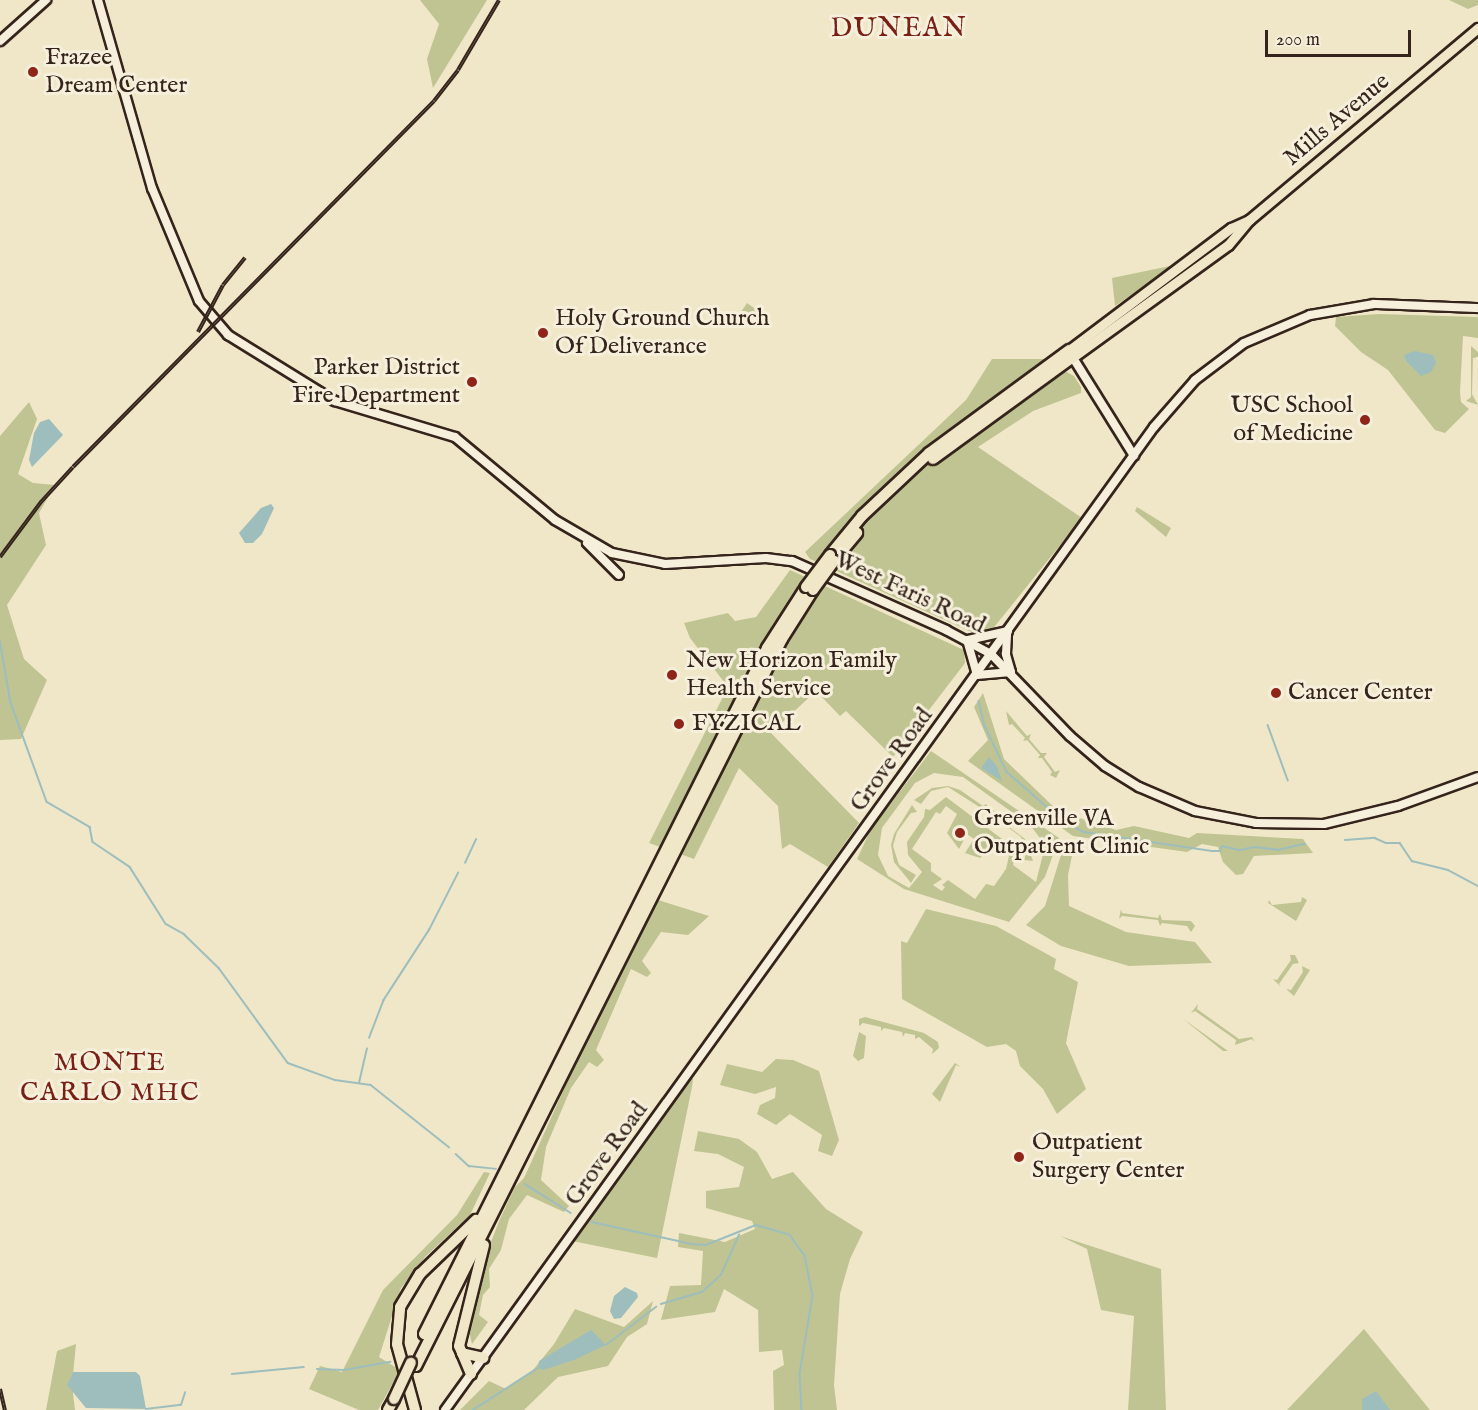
<!DOCTYPE html>
<style>
body{margin:0}
#map{position:relative;width:1478px;height:1410px;overflow:hidden;background:#f0e7c8;font-family:"IM FELL English",serif}
div>[style]{position:absolute}
.green>*{inset:0;background:#c0c492}
.water>*{inset:0;background:#9dbebd}
.stream>*{height:1.5px;margin:-0.75px;padding:0 0.75px;transform-origin:0.75px;border-radius:0.75px;background:#9dbebd}
.roads{filter:drop-shadow(2px 0 #35241b) drop-shadow(-2px 0 #35241b) drop-shadow(0 2px #35241b) drop-shadow(0 -2px #35241b)}
.secondary>*{height:8px;margin:-4px;padding:0 4px;transform-origin:4px;border-radius:4px;background:#f5efdb}
.primary>*{height:9px;margin:-4.5px;padding:0 4.5px;transform-origin:4.5px;border-radius:4.5px;background:#f0e7c8}
.highway>*{height:10px;margin:-5px;padding:0 5px;transform-origin:5px;border-radius:5px;background:#f0e7c8}
.rail>*{height:4px;margin-top:-2px;transform-origin:0;background:repeating-linear-gradient(90deg,#f5efdb 0 4.5px,#35241b 0 9px);box-sizing:border-box;border-block:2px solid #35241b}
.bridges{filter:drop-shadow(2px 0 #35241b) drop-shadow(-2px 0 #35241b) drop-shadow(0 2px #35241b) drop-shadow(0 -2px #35241b)}
.highway-bridge>*{height:10px;margin:-5px;padding:0 5px;transform-origin:5px;border-radius:5px;background:#f0e7c8}
.dots>*{width:16px;height:16px;translate:-50% -50%;box-sizing:border-box;border:3px solid #f5efdb;border-radius:50%}
span{translate:-50% -50%;white-space:nowrap;text-align:center;line-height:1.15;-webkit-text-stroke:6px #f5efdb;paint-order:stroke}
.poi-label{font-size:24px;color:#35241b}
.left{translate:0 -50%;text-align:left}
.right{translate:-100% -50%;text-align:right}
.street-label{font-size:24px;color:#35241b}
.neighbourhood-label{font-size:26px;color:#7a1f14;letter-spacing:1.5px}
.quarter-label{font-size:27px;color:#7a1f14;letter-spacing:1.5px}
.scale{position:absolute;left:1265px;top:30px;width:146px;height:27px;box-sizing:border-box;border:3px solid #35241b;border-top:0;padding-left:8px;font-size:18px;line-height:21px;white-space:nowrap;color:#35241b;-webkit-text-stroke:4px #f5efdb;paint-order:stroke}
</style>
<div id="map">
<div class="green">
<i style="clip-path:polygon(420px 0,487px 0,433px 88px,427px 59px,439px 24px)"></i>
<i style="clip-path:polygon(1449px 0,1478px 0,1478px 5px,1468px 9px)"></i>
<i style="clip-path:polygon(1170px 266px,1166px 271px,1115px 306px,1112px 278px)"></i>
<i style="clip-path:polygon(747px 303px,764px 315px,764px 317px,735px 321px)"></i>
<i style="clip-path:polygon(1379px 314px,1478px 317px,1478px 338px,1463px 336px,1460px 392px,1461px 402px,1469px 409px,1445px 433px,1435px 430px,1388px 370px,1361px 352px,1335px 326px,1336px 317px)"></i>
<i style="clip-path:polygon(1471px 346px,1478px 352px,1478px 357px,1473px 358px,1472px 394px,1478px 405px,1466px 401px,1471px 397px)"></i>
<i style="clip-path:polygon(992px 359px,1043px 359px,1074px 376px,1081px 387px,1081px 393px,1033px 411px,978px 447px,1082px 518px,991px 631px,978px 635px,810px 559px,805px 552px,966px 400px)"></i>
<i style="clip-path:polygon(29px 402px,37px 419px,18px 474px,33px 483px,55px 485px,39px 513px,46px 545px,7px 605px,24px 659px,47px 680px,21px 739px,0 740px,0 436px)"></i>
<i style="clip-path:polygon(1137px 507px,1171px 528px,1166px 537px,1135px 511px)"></i>
<i style="clip-path:polygon(790px 570px,964px 650px,965px 663px,893px 757px,846px 711px,840px 716px,816px 691px,771px 733px,859px 823px,828px 867px,790px 844px,782px 849px,778px 806px,739px 768px,694px 859px,649px 843px,728px 687px,690px 638px,684px 623px,728px 613px,735px 621px,756px 617px)"></i>
<i style="clip-path:polygon(983px 693px,1004px 759px,1058px 811px,1116px 830px,1134px 826px,1189px 838px,1197px 833px,1303px 839px,1313px 853px,1254px 856px,1243px 874px,1236px 875px,1223px 862px,1218px 847px,1202px 844px,1187px 852px,1073px 836px,968px 761px,988px 740px,974px 707px)"></i>
<i style="clip-path:polygon(1006px 711px,1027px 736px,1031px 734px,1029px 739px,1041px 753px,1047px 753px,1044px 757px,1055px 772px,1060px 770px,1056px 778px,1050px 775px,1052px 772px,1042px 758px,1038px 758px,1040px 755px,1027px 740px,1023px 741px,1025px 738px,1012px 724px,1009px 725px)"></i>
<i style="clip-path:polygon(evenodd,931px 751px,1059px 838px,1045px 877px,1009px 922px,904px 889px,857px 859px,871px 829px,931px 751px,934px 773px,963px 777px,1030px 825px,1040px 838px,1043px 854px,1036px 882px,1013px 865px,1018px 852px,1014px 853px,1010px 845px,946px 797px,930px 810px,925px 809px,924px 817px,907px 842px,908px 855px,922px 872px,909px 888px,888px 876px,878px 855px,882px 828px,915px 783px,934px 773px,931px 751px,946px 806px,957px 814px,947px 833px,959px 849px,967px 834px,974px 839px,965px 853px,980px 858px,996px 842px,1009px 856px,1006px 869px,994px 886px,986px 884px,975px 899px,948px 880px,942px 885px,945px 887px,942px 891px,933px 885px,942px 879px,931px 871px,931px 863px,912px 849px,936px 812px,940px 814px,946px 806px)"></i>
<i style="clip-path:polygon(948px 786px,960px 790px,983px 806px,986px 804px,988px 807px,981px 813px,981px 808px,948px 787px,931px 791px,921px 804px,914px 800px,932px 788px)"></i>
<i style="clip-path:polygon(912px 805px,917px 812px,911px 813px,897px 832px,893px 846px,899px 865px,916px 875px,911px 883px,894px 862px,891px 845px,894px 834px)"></i>
<i style="clip-path:polygon(994px 810px,995px 816px,1025px 839px,1033px 861px,1024px 860px,1027px 850px,1021px 837px,994px 817px,989px 818px)"></i>
<i style="clip-path:polygon(1074px 846px,1068px 875px,1069px 906px,1126px 932px,1195px 942px,1212px 963px,1129px 966px,1061px 946px,1026px 925px,1045px 906px,1062px 852px)"></i>
<i style="clip-path:polygon(1302px 897px,1307px 900px,1296px 921px,1268px 903px,1269px 900px,1272px 905px,1301px 902px)"></i>
<i style="clip-path:polygon(658px 900px,709px 916px,688px 935px,661px 932px,642px 961px,651px 973px,647px 977px,631px 969px,596px 1050px,604px 1060px,597px 1067px,589px 1062px,571px 1088px,546px 1147px,541px 1180px,569px 1206px,564px 1212px,527px 1195px,509px 1219px,501px 1250px,489px 1269px,490px 1287px,483px 1295px,479px 1315px,488px 1322px,472px 1344px,468px 1327px,479px 1272px,500px 1219px,515px 1187px,524px 1178px,592px 1027px)"></i>
<i style="clip-path:polygon(926px 909px,996px 926px,1056px 959px,1054px 969px,1078px 982px,1066px 1043px,1086px 1089px,1057px 1114px,1043px 1089px,1020px 1066px,1016px 1051px,1006px 1044px,987px 1047px,902px 999px,901px 941px,907px 943px)"></i>
<i style="clip-path:polygon(1121px 909px,1122px 913px,1158px 918px,1160px 914px,1162px 920px,1191px 921px,1195px 926px,1191px 932px,1187px 926px,1162px 923px,1160px 926px,1158px 920px,1122px 916px,1119px 919px)"></i>
<i style="clip-path:polygon(1290px 955px,1295px 955px,1299px 963px,1293px 964px,1279px 984px,1281px 987px,1273px 979px,1277px 980px,1291px 960px)"></i>
<i style="clip-path:polygon(1302px 966px,1310px 970px,1294px 996px,1286px 989px,1291px 990px,1303px 972px)"></i>
<i style="clip-path:polygon(1198px 1004px,1197px 1009px,1239px 1039px,1252px 1037px,1255px 1042px,1252px 1039px,1235px 1045px,1236px 1040px,1195px 1011px,1191px 1013px)"></i>
<i style="clip-path:polygon(865px 1017px,924px 1033px,938px 1042px,939px 1048px,932px 1054px,933px 1049px,919px 1037px,915px 1039px,915px 1035px,905px 1033px,903px 1037px,902px 1032px,884px 1028px,881px 1031px,881px 1027px,863px 1023px,859px 1026px,859px 1019px)"></i>
<i style="clip-path:polygon(1182px 1018px,1228px 1051px,1223px 1051px)"></i>
<i style="clip-path:polygon(859px 1032px,866px 1036px,864px 1058px,858px 1061px,853px 1056px)"></i>
<i style="clip-path:polygon(776px 1059px,793px 1060px,819px 1071px,839px 1140px,832px 1156px,818px 1151px,822px 1135px,790px 1114px,776px 1125px,757px 1114px,760px 1105px,775px 1098px,776px 1087px,755px 1094px,720px 1085px,727px 1064px,762px 1072px)"></i>
<i style="clip-path:polygon(955px 1063px,961px 1067px,956px 1065px,940px 1102px,932px 1094px)"></i>
<i style="clip-path:polygon(689px 1078px,693px 1079px,692px 1087px,657px 1258px,572px 1241px)"></i>
<i style="clip-path:polygon(698px 1131px,739px 1139px,757px 1152px,772px 1179px,793px 1172px,826px 1209px,863px 1232px,850px 1259px,840px 1294px,834px 1385px,837px 1410px,774px 1410px,773px 1371px,784px 1365px,782px 1350px,759px 1352px,758px 1310px,724px 1289px,715px 1312px,661px 1320px,670px 1286px,701px 1285px,703px 1251px,678px 1247px,679px 1233px,725px 1242px,755px 1229px,752px 1221px,706px 1208px,706px 1191px,739px 1187px,744px 1167px,718px 1154px,694px 1151px)"></i>
<i style="clip-path:polygon(484px 1172px,490px 1173px,470px 1215px,426px 1256px,401px 1288px,379px 1357px,400px 1370px,378px 1410px,359px 1410px,309px 1389px,320px 1366px,342px 1372px,383px 1290px,457px 1215px)"></i>
<i style="clip-path:polygon(1060px 1236px,1161px 1269px,1166px 1410px,1128px 1410px,1134px 1316px,1101px 1310px,1087px 1249px)"></i>
<i style="clip-path:polygon(653px 1301px,647px 1324px,627px 1337px,608px 1366px,558px 1377px,524px 1410px,460px 1410px,489px 1381px,506px 1389px,533px 1370px,554px 1344px,575px 1309px,624px 1327px)"></i>
<i style="clip-path:polygon(1364px 1329px,1430px 1410px,1287px 1410px)"></i>
<i style="clip-path:polygon(76px 1344px,72px 1385px,75px 1410px,46px 1410px,57px 1351px)"></i>
</div>
<div class="water">
<i style="clip-path:polygon(1415px 351px,1433px 355px,1436px 363px,1431px 372px,1421px 376px,1406px 361px,1404px 355px)"></i>
<i style="clip-path:polygon(49px 419px,63px 435px,32px 467px,29px 460px,34px 433px,40px 422px)"></i>
<i style="clip-path:polygon(271px 504px,274px 508px,262px 534px,253px 543px,245px 543px,239px 533px,261px 508px)"></i>
<i style="clip-path:polygon(989px 757px,997px 766px,1002px 781px,981px 768px)"></i>
<i style="clip-path:polygon(625px 1287px,637px 1293px,638px 1297px,621px 1318px,614px 1319px,610px 1311px,614px 1296px)"></i>
<i style="clip-path:polygon(591px 1330px,606px 1345px,574px 1360px,543px 1370px,538px 1368px,539px 1361px)"></i>
<i style="clip-path:polygon(73px 1372px,136px 1372px,140px 1376px,146px 1409px,86px 1408px,67px 1385px)"></i>
<i style="clip-path:polygon(1376px 1391px,1390px 1410px,1362px 1410px,1362px 1399px)"></i>
</div>
<div class="stream">
<i style="left:0;top:640px;width:64px;rotate:80.1deg"></i>
<i style="left:11px;top:703px;width:105px;rotate:70deg"></i>
<i style="left:47px;top:802px;width:50px;rotate:30.2deg"></i>
<i style="left:90px;top:827px;width:15px;rotate:79deg"></i>
<i style="left:93px;top:842px;width:45px;rotate:34deg"></i>
<i style="left:130px;top:867px;width:67px;rotate:57.7deg"></i>
<i style="left:166px;top:924px;width:21px;rotate:29deg"></i>
<i style="left:184px;top:934px;width:49px;rotate:44.2deg"></i>
<i style="left:219px;top:968px;width:117px;rotate:54deg"></i>
<i style="left:288px;top:1063px;width:50px;rotate:19.9deg"></i>
<i style="left:335px;top:1080px;width:36px;rotate:8deg"></i>
<i style="left:371px;top:1085px;width:100px;rotate:38.5deg"></i>
<i style="left:979px;top:701px;width:26px;rotate:77deg"></i>
<i style="left:985px;top:726px;width:51px;rotate:64.4deg"></i>
<i style="left:1007px;top:772px;width:73px;rotate:41.1deg"></i>
<i style="left:1062px;top:820px;width:25px;rotate:29deg"></i>
<i style="left:1084px;top:832px;width:129px;rotate:8.4deg"></i>
<i style="left:1212px;top:851px;width:8px"></i>
<i style="left:1220px;top:851px;width:5px;rotate:-68deg"></i>
<i style="left:1222px;top:846px;width:18px;rotate:13deg"></i>
<i style="left:1240px;top:850px;width:15px;rotate:-11deg"></i>
<i style="left:1255px;top:847px;width:23px;rotate:7deg"></i>
<i style="left:1278px;top:850px;width:27px;rotate:-13deg"></i>
<i style="left:1268px;top:725px;width:59px;rotate:70deg"></i>
<i style="left:1345px;top:840px;width:30px;rotate:-4deg"></i>
<i style="left:1375px;top:838px;width:12px;rotate:24deg"></i>
<i style="left:1386px;top:843px;width:14px"></i>
<i style="left:1400px;top:843px;width:22px;rotate:56deg"></i>
<i style="left:1412px;top:861px;width:37px;rotate:14deg"></i>
<i style="left:1448px;top:870px;width:34px;rotate:28deg"></i>
<i style="left:465px;top:863px;width:26px;rotate:-65deg"></i>
<i style="left:369px;top:1038px;width:40px;rotate:-69deg"></i>
<i style="left:383px;top:1001px;width:85px;rotate:-57.1deg"></i>
<i style="left:429px;top:930px;width:64px;rotate:-63deg"></i>
<i style="left:359px;top:1083px;width:35px;rotate:-77deg"></i>
<i style="left:456px;top:1154px;width:18px;rotate:43deg"></i>
<i style="left:469px;top:1166px;width:27px;rotate:6deg"></i>
<i style="left:525px;top:1184px;width:54px;rotate:32.2deg"></i>
<i style="left:592px;top:1222px;width:102px;rotate:12.4deg"></i>
<i style="left:692px;top:1244px;width:14px;rotate:4deg"></i>
<i style="left:706px;top:1245px;width:54px;rotate:-21.8deg"></i>
<i style="left:756px;top:1225px;width:35px;rotate:16deg"></i>
<i style="left:790px;top:1235px;width:26px;rotate:54deg"></i>
<i style="left:805px;top:1256px;width:41px;rotate:78.7deg"></i>
<i style="left:813px;top:1296px;width:79px;rotate:99.5deg"></i>
<i style="left:800px;top:1374px;width:36px;rotate:87deg"></i>
<i style="left:661px;top:1304px;width:43px;rotate:-16.3deg"></i>
<i style="left:702px;top:1292px;width:25px;rotate:-42deg"></i>
<i style="left:721px;top:1275px;width:44px;rotate:-65.8deg"></i>
<i style="left:606px;top:1345px;width:63px;rotate:-37.2deg"></i>
<i style="left:317px;top:1369px;width:27px;rotate:2deg"></i>
<i style="left:344px;top:1370px;width:47px;rotate:-9.9deg"></i>
<i style="left:232px;top:1374px;width:72px;rotate:-5.6deg"></i>
<i style="left:146px;top:1409px;width:35px;rotate:-7deg"></i>
<i style="left:181px;top:1405px;width:13px;rotate:-72deg"></i>
<i style="left:473px;top:1410px;width:77px;rotate:-32.9deg"></i>
</div>
<div class="roads">
<div class="secondary">
<i style="left:98px;top:0;width:196px;rotate:74deg"></i>
<i style="left:152px;top:188px;width:122px;rotate:67.4deg"></i>
<i style="left:199px;top:301px;width:45px;rotate:49.5deg"></i>
<i style="left:228px;top:335px;width:126px;rotate:31.7deg"></i>
<i style="left:335px;top:401px;width:125px;rotate:16.7deg"></i>
<i style="left:455px;top:437px;width:130px;rotate:39.7deg"></i>
<i style="left:555px;top:520px;width:66px;rotate:30.1deg"></i>
<i style="left:612px;top:553px;width:54px;rotate:11.7deg"></i>
<i style="left:665px;top:564px;width:101px;rotate:-3.4deg"></i>
<i style="left:766px;top:558px;width:26px;rotate:7deg"></i>
<i style="left:792px;top:561px;width:169px;rotate:24.1deg"></i>
<i style="left:946px;top:630px;width:51px;rotate:28.1deg"></i>
<i style="left:991px;top:654px;width:114px;rotate:46.1deg"></i>
<i style="left:1070px;top:736px;width:46px;rotate:40.6deg"></i>
<i style="left:1105px;top:766px;width:40px;rotate:32deg"></i>
<i style="left:1139px;top:787px;width:61px;rotate:23.2deg"></i>
<i style="left:1195px;top:811px;width:62px;rotate:11.1deg"></i>
<i style="left:1256px;top:823px;width:68px;rotate:0.8deg"></i>
<i style="left:1324px;top:824px;width:76px;rotate:-13.7deg"></i>
<i style="left:1398px;top:806px;width:85px;rotate:-19.9deg"></i>
<i style="left:0;top:41px;width:62px;rotate:-41.7deg"></i>
<i style="left:1070px;top:353px;width:121px;rotate:58.1deg"></i>
<i style="left:587px;top:543px;width:45px;rotate:45deg"></i>
<i style="left:967px;top:640px;width:36px;rotate:74deg"></i>
<i style="left:968px;top:640px;width:41px;rotate:-12.7deg"></i>
<i style="left:977px;top:675px;width:34px;rotate:-5deg"></i>
<i style="left:1011px;top:672px;width:19px;rotate:-106deg"></i>
<i style="left:1006px;top:654px;width:21px;rotate:-87deg"></i>
<i style="left:445px;top:1410px;width:1212px;rotate:-54.2deg"></i>
<i style="left:1154px;top:427px;width:62px;rotate:-48.9deg"></i>
<i style="left:1195px;top:380px;width:61px;rotate:-37.1deg"></i>
<i style="left:1244px;top:343px;width:72px;rotate:-23deg"></i>
<i style="left:1310px;top:315px;width:65px;rotate:-9.8deg"></i>
<i style="left:1374px;top:304px;width:104px;rotate:2.2deg"></i>
</div>
<div class="primary">
<i style="left:1069px;top:350px;width:203px;rotate:-37deg"></i>
<i style="left:1231px;top:228px;width:20px;rotate:-24deg"></i>
<i style="left:1249px;top:220px;width:299px;rotate:-40deg"></i>
<i style="left:1073px;top:357px;width:191px;rotate:-35.9deg"></i>
<i style="left:1228px;top:245px;width:33px;rotate:-50deg"></i>
</div>
<div class="highway">
<i style="left:933px;top:459px;width:173px;rotate:-36.1deg"></i>
<i style="left:830px;top:555px;width:50px;rotate:-50.6deg"></i>
<i style="left:862px;top:516px;width:92px;rotate:-43.2deg"></i>
<i style="left:929px;top:453px;width:174px;rotate:-36.3deg"></i>
<i style="left:836px;top:558px;width:33px;rotate:-50deg"></i>
<i style="left:424px;top:1334px;width:767px;rotate:-63.43deg"></i>
<i style="left:767px;top:648px;width:72px;rotate:-57.4deg"></i>
<i style="left:462px;top:1353px;width:22px;rotate:13deg"></i>
<i style="left:416px;top:1366px;width:814px;rotate:-63.28deg"></i>
<i style="left:782px;top:639px;width:58px;rotate:-57.7deg"></i>
<i style="left:471px;top:1374px;width:30px;rotate:-113deg"></i>
<i style="left:459px;top:1346px;width:104px;rotate:-76.1deg"></i>
<i style="left:388px;top:1410px;width:13px;rotate:-61deg"></i>
<i style="left:415px;top:1410px;width:68px;rotate:-105.3deg"></i>
<i style="left:397px;top:1344px;width:37px;rotate:-85deg"></i>
<i style="left:400px;top:1307px;width:39px;rotate:-59deg"></i>
<i style="left:420px;top:1274px;width:78px;rotate:-44deg"></i>
</div>
</div>
<div class="rail">
<i style="left:198px;top:332px;width:53px;rotate:-62deg"></i>
<i style="left:223px;top:285px;width:35px;rotate:-51deg"></i>
<i style="left:0;top:557px;width:69px;rotate:-53.3deg"></i>
<i style="left:41px;top:502px;width:47px;rotate:-47.6deg"></i>
<i style="left:73px;top:467px;width:514px;rotate:-45.39deg"></i>
<i style="left:434px;top:101px;width:39px;rotate:-52deg"></i>
<i style="left:458px;top:70px;width:81px;rotate:-59.6deg"></i>
<i style="left:0;top:1389px;width:22px;rotate:77deg"></i>
</div>
<div class="bridges">
<div class="highway-bridge">
<i style="left:806px;top:587px;width:40px;rotate:-53deg"></i>
<i style="left:813px;top:590px;width:36px;rotate:-54deg"></i>
<i style="left:394px;top:1399px;width:40px;rotate:-65deg"></i>
</div>
</div>
<div class="dots">
<i style="left:33px;top:72px;background:#8f2418"></i>
<i style="left:543px;top:333px;background:#8f2418"></i>
<i style="left:472px;top:382px;background:#8f2418"></i>
<i style="left:1365px;top:420px;background:#8f2418"></i>
<i style="left:672px;top:675px;background:#8f2418"></i>
<i style="left:1276px;top:693px;background:#8f2418"></i>
<i style="left:679px;top:724px;background:#8f2418"></i>
<i style="left:960px;top:833px;background:#8f2418"></i>
<i style="left:1019px;top:1157px;background:#8f2418"></i>
</div>
<div class="poi-label">
<span class="left" style="left:45px;top:72px">Frazee<br>Dream Center</span>
<span class="left" style="left:555px;top:333px">Holy Ground Church<br>Of Deliverance</span>
<span class="right" style="left:460px;top:382px">Parker District<br>Fire Department</span>
<span class="right" style="left:1353px;top:420px">USC School<br>of Medicine</span>
<span class="left" style="left:686px;top:675px">New Horizon Family<br>Health Service</span>
<span class="left" style="left:1288px;top:693px">Cancer Center</span>
<span class="left" style="left:692px;top:724px">FYZICAL</span>
<span class="left" style="left:974px;top:833px">Greenville VA<br>Outpatient Clinic</span>
<span class="left" style="left:1032px;top:1157px">Outpatient<br>Surgery Center</span>
</div>
<div class="street-label">
<span style="left:1337px;top:120px;rotate:-40deg">Mills Avenue</span>
<span style="left:910px;top:593px;rotate:25deg">West Faris Road</span>
<span style="left:892px;top:760px;rotate:-54deg">Grove Road</span>
<span style="left:607px;top:1154px;rotate:-54deg">Grove Road</span>
</div>
<div class="neighbourhood-label">
<span style="left:110px;top:1078px">MONTE<br>CARLO MHC</span>
</div>
<div class="quarter-label">
<span style="left:899px;top:30px">DUNEAN</span>
</div>
<div class="scale">200 m</div>
</div>
